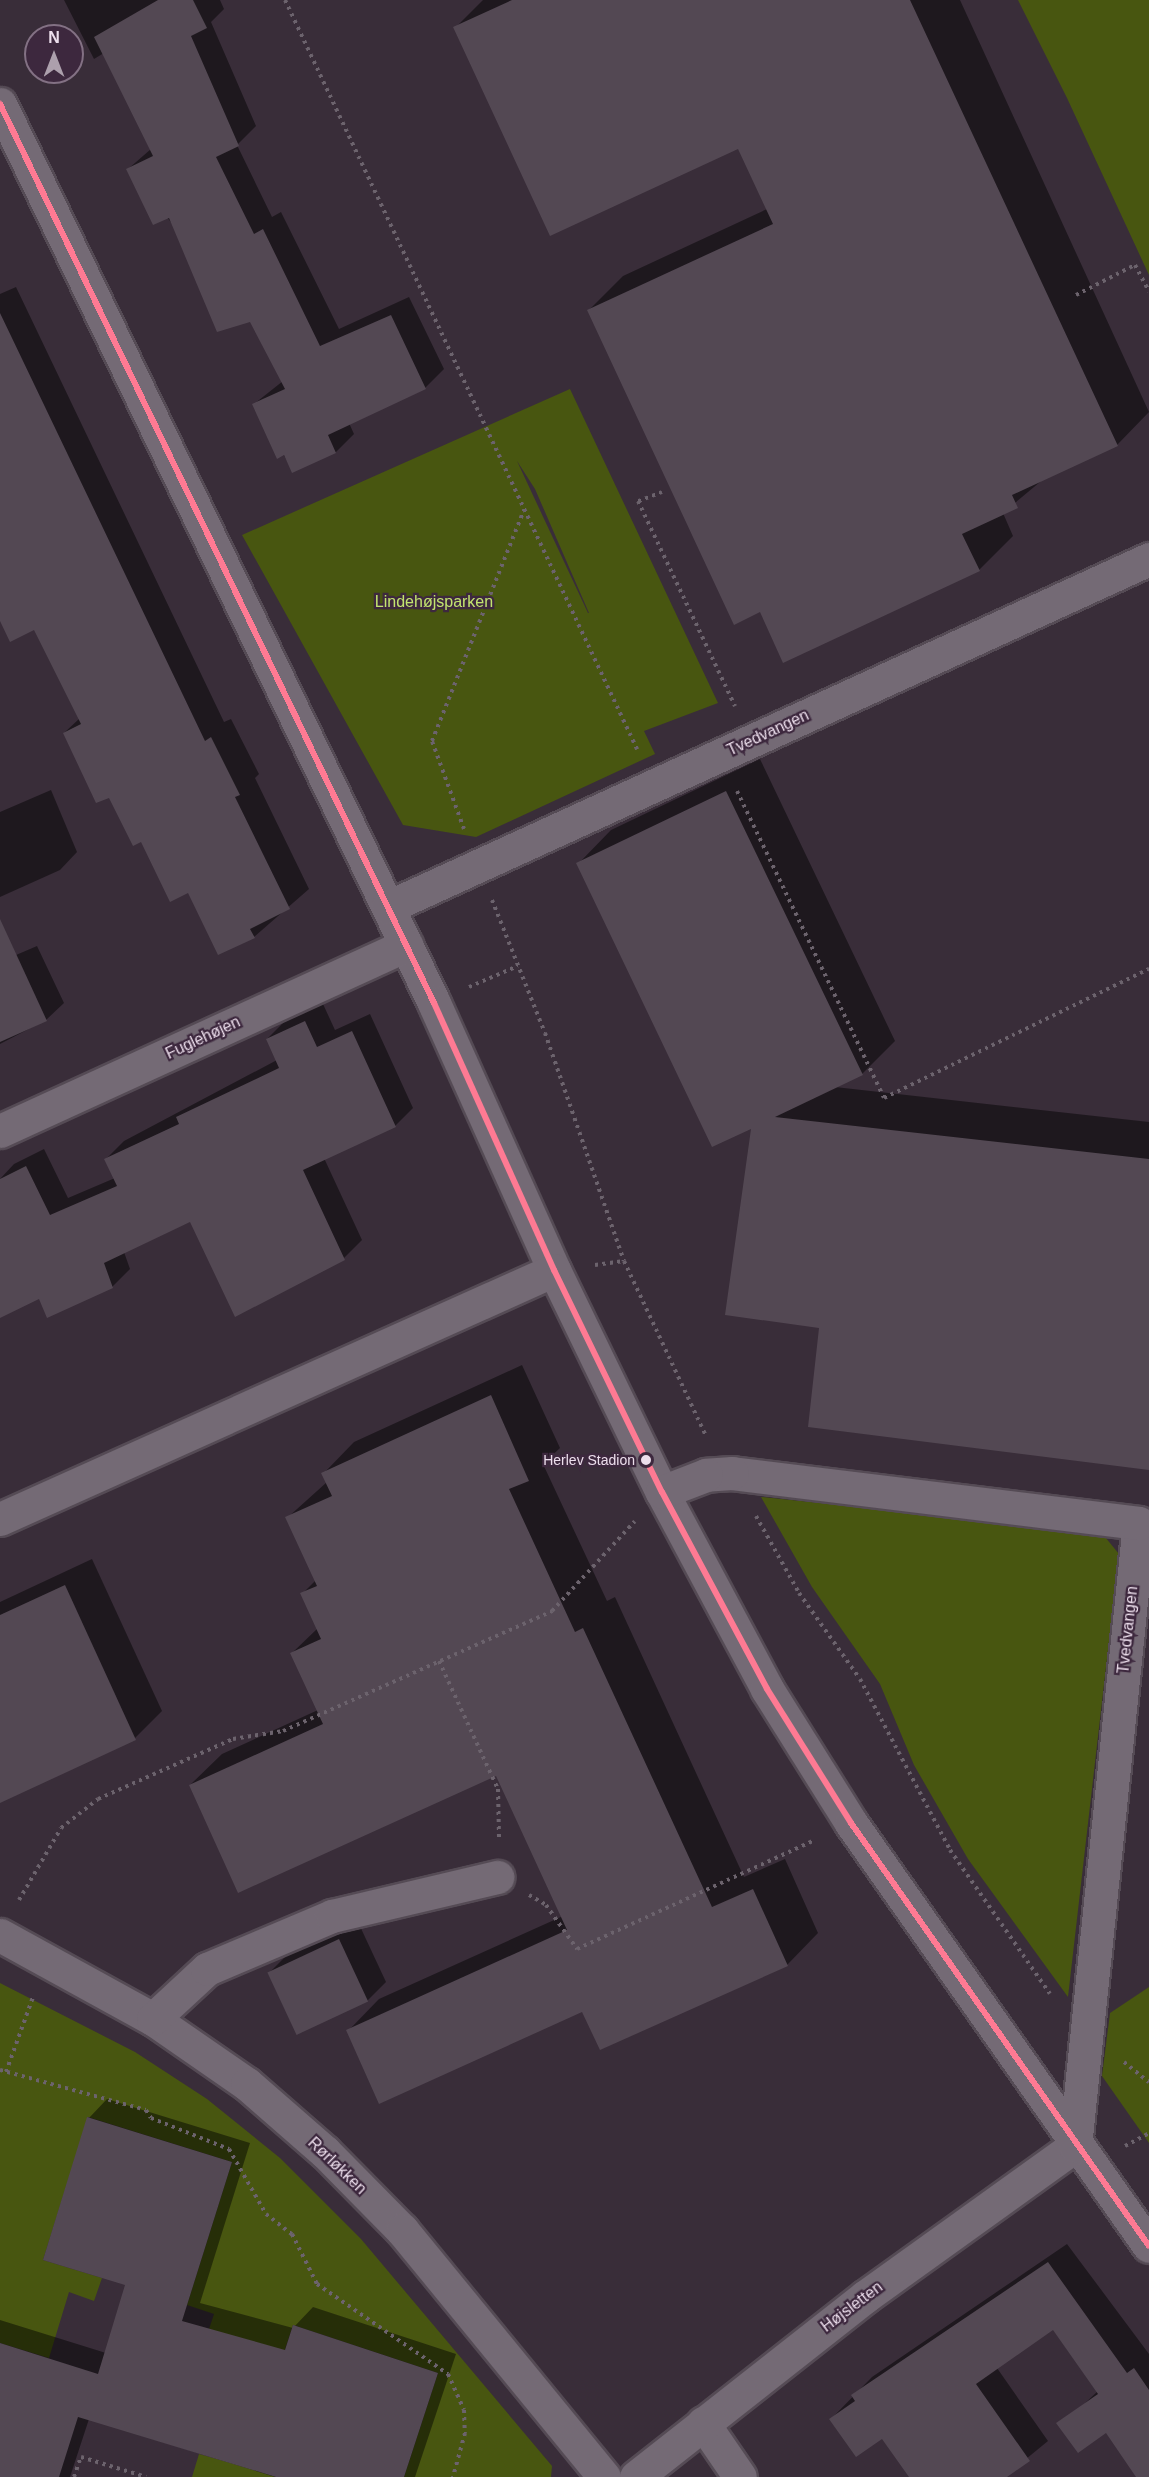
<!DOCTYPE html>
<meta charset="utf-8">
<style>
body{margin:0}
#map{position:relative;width:1149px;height:2477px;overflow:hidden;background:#392d39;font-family:Helvetica,sans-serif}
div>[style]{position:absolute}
.green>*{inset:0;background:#485610}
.shadow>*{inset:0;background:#0007}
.building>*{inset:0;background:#534853;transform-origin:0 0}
.path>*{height:4px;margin-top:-2px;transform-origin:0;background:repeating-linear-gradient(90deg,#6c636d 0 3px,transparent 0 7.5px)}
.roads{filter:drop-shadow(2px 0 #554b55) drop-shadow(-2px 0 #554b55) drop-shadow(0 2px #554b55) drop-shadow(0 -2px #554b55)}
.minor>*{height:33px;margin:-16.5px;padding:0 16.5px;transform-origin:16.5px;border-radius:16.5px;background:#746a75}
.bus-1>*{height:6px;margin:-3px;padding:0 3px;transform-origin:3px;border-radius:3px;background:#fe7a93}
.dots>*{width:16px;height:16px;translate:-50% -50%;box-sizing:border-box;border:3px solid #3d283e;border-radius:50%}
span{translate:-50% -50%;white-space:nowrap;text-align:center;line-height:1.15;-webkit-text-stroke:4.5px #3d283e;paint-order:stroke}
.bus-label{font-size:14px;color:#ecdeec}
.right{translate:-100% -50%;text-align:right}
.park-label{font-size:16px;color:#c2e46f}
.street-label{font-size:16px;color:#ecdeec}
.north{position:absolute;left:24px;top:24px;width:60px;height:60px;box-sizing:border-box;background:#3d283e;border:2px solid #837184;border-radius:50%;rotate:0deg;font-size:16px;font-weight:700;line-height:24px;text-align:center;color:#ecdeec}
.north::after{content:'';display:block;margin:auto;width:21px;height:27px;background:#ada0ad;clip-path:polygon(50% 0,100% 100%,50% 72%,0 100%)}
</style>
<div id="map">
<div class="green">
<i style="clip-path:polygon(1018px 0,1149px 0,1149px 275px,1067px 98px)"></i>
<i style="clip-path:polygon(evenodd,570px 389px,718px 703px,644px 731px,655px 754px,476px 837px,403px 825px,242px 535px,570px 389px,517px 461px,535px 489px,589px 613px,588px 613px,517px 461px)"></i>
<i style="clip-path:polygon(761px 1497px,1101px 1532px,1119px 1554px,1068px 1997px,968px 1859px,914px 1765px,880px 1684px,812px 1587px)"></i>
<i style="clip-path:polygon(0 1983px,135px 2052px,207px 2099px,280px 2158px,361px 2239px,552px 2466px,551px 2477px,404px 2477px,438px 2373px,293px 2325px,265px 2410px,209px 2329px,214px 2314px,187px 2305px,232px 2162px,88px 2117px,43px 2260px,102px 2278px,94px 2301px,69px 2292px,49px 2358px,0 2343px)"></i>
<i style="clip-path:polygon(1149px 1987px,1149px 2143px,1102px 2076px,1110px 2013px)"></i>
<i style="clip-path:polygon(199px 2454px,246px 2467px,276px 2477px,192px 2477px)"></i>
</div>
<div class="shadow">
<i style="clip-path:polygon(64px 0,220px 0,224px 9px,211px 22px,256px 126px,237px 145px,272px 217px,281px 212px,339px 329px,409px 297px,444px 369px,425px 388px,349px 423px,354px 434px,336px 452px,293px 471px,254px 404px,283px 381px,251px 321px,128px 169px,151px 149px,104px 53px,94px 59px)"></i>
<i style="clip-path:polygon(483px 0,960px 0,1149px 412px,1117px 445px,1046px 477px,1003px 513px,1013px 536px,979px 570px,760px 610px,589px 310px,623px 276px,767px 209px,738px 147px,455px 28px)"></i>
<i style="clip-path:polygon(16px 287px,224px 722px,231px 719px,259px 774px,255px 778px,309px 889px,254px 937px,189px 891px,141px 840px,64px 733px,80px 718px,35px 628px,0 618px,0 294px)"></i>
<i style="clip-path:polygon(760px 759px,895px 1041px,862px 1074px,835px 1087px,1149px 1122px,1149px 1468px,821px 1327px,753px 1126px,578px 864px,611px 830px)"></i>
<i style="clip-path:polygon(51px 790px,77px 852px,60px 870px,0 897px,0 812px)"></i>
<i style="clip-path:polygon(0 936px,9px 958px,37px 946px,64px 1003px,46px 1020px,0 1044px)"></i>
<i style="clip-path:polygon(323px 1004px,335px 1030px,370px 1014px,413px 1108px,395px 1126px,324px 1158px,362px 1240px,344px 1258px,236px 1315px,191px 1221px,124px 1252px,130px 1269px,112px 1287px,39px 1297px,0 1316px,0 1179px,14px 1164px,44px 1149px,68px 1198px,115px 1178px,106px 1159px,124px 1141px,277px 1060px,267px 1039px,285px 1021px)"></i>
<i style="clip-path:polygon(522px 1365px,560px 1448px,543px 1464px,607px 1601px,615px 1597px,744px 1877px,785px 1859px,818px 1933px,787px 1965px,583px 2010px,348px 2031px,379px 1999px,563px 1916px,497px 1774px,190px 1785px,222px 1754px,318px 1710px,292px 1653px,318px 1628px,302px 1594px,316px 1580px,287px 1518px,327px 1482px,323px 1474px,354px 1442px)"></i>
<i style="clip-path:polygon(92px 1559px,162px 1711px,135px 1738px,0 1802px,0 1602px)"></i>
<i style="clip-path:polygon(358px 1922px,386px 1982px,367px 2001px,269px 1973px,288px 1954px)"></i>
<i style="clip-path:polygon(107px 2099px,250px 2143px,200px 2303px,293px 2328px,313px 2307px,456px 2354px,415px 2477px,275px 2477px,89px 2419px,70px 2477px,0 2477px,0 2320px,106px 2353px,127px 2284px,89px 2118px)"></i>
<i style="clip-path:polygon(1067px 2244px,1149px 2354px,1149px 2467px,1083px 2405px,1098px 2391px,1053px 2328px,997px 2368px,1048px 2441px,1004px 2477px,911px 2477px,882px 2437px,831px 2419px,872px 2377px)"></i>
</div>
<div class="building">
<i style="clip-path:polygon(158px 0,193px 0,207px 28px,191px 36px,239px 146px,216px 157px,254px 234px,263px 229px,320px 346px,391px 315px,426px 389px,328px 435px,336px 453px,292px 473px,284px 455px,277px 459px,252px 404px,285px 389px,250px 322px,217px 332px,169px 218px,153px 225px,126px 169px,153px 156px,94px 37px)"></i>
<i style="clip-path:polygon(512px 0,910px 0,1118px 446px,1012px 495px,1018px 508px,962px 534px,980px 571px,783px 663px,760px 612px,734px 625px,587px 310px,773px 224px,738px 149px,550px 236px,453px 27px)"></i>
<i style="clip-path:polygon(0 313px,205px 741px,211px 737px,240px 795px,235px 797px,290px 909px,250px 929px,255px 938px,218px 955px,188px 893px,170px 902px,141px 842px,133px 846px,109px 798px,96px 803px,63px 733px,81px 724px,34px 630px,10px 642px,0 621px)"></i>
<i style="clip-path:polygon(726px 791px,863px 1075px,775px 1117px,1149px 1159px,1149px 1470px,808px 1427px,819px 1328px,725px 1315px,751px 1129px,712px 1147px,576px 863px)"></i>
<i style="clip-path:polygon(0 919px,47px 1021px,0 1042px)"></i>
<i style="clip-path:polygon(305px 1021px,317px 1047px,352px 1031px,396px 1127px,303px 1170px,345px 1260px,235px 1317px,190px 1222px,104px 1263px,113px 1288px,47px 1318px,39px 1299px,0 1318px,0 1179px,26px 1166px,50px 1215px,117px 1186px,104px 1159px,179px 1124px,176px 1117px,279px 1068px,266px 1039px)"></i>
<i style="clip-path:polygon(491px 1395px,529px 1481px,509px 1489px,575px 1632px,583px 1628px,712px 1907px,753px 1889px,788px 1966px,600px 2050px,582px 2012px,379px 2104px,346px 2030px,567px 1930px,496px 1776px,238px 1893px,189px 1785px,323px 1724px,290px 1653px,321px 1639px,300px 1593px,317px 1586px,285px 1517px,332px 1496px,321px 1473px)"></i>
<i style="clip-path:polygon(65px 1585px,136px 1740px,0 1803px,0 1615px)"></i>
<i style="left:339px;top:1939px;width:69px;height:79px;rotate:65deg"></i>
<i style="clip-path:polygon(87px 2117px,232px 2162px,182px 2321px,285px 2350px,293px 2325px,438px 2373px,404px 2477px,276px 2477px,78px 2417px,59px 2477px,0 2477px,0 2343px,98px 2374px,125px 2285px,43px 2260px)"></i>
<i style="clip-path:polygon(1048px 2262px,1127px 2373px,1134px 2368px,1149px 2390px,1149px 2477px,1136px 2477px,1106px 2433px,1078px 2453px,1056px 2423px,1098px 2394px,1053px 2330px,976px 2384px,1030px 2461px,1007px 2477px,909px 2477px,882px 2439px,856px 2457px,829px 2419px,855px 2401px,851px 2395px)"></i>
</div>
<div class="path">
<i style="left:285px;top:0;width:828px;rotate:64.83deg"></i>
<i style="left:1076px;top:295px;width:66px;rotate:-27deg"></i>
<i style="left:1135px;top:265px;width:30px;rotate:62deg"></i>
<i style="left:662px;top:492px;width:26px;rotate:159deg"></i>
<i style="left:638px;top:501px;width:227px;rotate:64.7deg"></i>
<i style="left:737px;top:791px;width:340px;rotate:64.4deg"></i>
<i style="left:884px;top:1098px;width:295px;rotate:-26deg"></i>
<i style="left:464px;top:829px;width:94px;rotate:-110deg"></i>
<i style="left:432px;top:741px;width:249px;rotate:-68.3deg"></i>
<i style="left:492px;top:900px;width:143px;rotate:68.3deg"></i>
<i style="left:545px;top:1033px;width:241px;rotate:70.9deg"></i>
<i style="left:624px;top:1261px;width:193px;rotate:64.9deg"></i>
<i style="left:469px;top:987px;width:53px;rotate:-23.2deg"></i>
<i style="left:595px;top:1265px;width:29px;rotate:-8deg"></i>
<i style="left:756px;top:1516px;width:88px;rotate:60.8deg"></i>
<i style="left:799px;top:1593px;width:105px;rotate:54.7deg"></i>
<i style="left:860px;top:1679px;width:193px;rotate:62.2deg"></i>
<i style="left:950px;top:1850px;width:175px;rotate:55.2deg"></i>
<i style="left:439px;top:1661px;width:141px;rotate:65.3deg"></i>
<i style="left:498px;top:1789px;width:49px;rotate:88.8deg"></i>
<i style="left:529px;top:1895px;width:20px;rotate:30deg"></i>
<i style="left:546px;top:1905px;width:54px;rotate:54.8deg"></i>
<i style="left:577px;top:1949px;width:262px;rotate:-24.6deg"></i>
<i style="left:19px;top:1900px;width:83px;rotate:-59.7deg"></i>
<i style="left:61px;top:1828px;width:47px;rotate:-38.1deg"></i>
<i style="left:98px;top:1799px;width:148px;rotate:-24deg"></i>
<i style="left:233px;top:1739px;width:51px;rotate:-9.1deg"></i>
<i style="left:283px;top:1731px;width:295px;rotate:-24deg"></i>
<i style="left:552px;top:1611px;width:122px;rotate:-47.3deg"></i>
<i style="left:1124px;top:2062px;width:32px;rotate:39deg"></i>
<i style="left:0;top:2070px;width:151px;rotate:15.3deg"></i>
<i style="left:146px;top:2110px;width:9px;rotate:58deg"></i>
<i style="left:151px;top:2118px;width:84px;rotate:21.7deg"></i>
<i style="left:229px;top:2149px;width:75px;rotate:60.4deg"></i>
<i style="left:266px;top:2214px;width:33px;rotate:38deg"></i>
<i style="left:292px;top:2234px;width:56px;rotate:63.4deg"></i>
<i style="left:317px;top:2284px;width:159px;rotate:34.5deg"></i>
<i style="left:448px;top:2374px;width:39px;rotate:66deg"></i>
<i style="left:464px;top:2410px;width:23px;rotate:88deg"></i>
<i style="left:465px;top:2433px;width:46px;rotate:105.3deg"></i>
<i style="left:6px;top:2072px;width:80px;rotate:-70.2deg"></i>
<i style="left:1125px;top:2146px;width:27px;rotate:-28deg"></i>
<i style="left:74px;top:2477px;width:21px;rotate:-71deg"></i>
<i style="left:81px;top:2457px;width:68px;rotate:17.1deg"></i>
</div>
<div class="roads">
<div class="minor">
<i style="left:0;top:104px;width:998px;rotate:64.23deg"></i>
<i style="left:434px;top:1003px;width:293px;rotate:65.8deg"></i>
<i style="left:554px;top:1270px;width:247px;rotate:64.1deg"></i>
<i style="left:662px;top:1492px;width:223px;rotate:61.9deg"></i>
<i style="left:767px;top:1689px;width:158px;rotate:57.9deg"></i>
<i style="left:851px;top:1823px;width:517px;rotate:54.84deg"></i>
<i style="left:388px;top:907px;width:837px;rotate:-24.57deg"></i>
<i style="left:0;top:1131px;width:447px;rotate:-24.6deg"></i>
<i style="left:0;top:1519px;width:607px;rotate:-24.2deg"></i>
<i style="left:0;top:1935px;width:175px;rotate:28.8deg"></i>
<i style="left:153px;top:2019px;width:114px;rotate:34.7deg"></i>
<i style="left:247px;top:2084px;width:103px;rotate:41.1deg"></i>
<i style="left:325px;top:2152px;width:110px;rotate:45.4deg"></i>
<i style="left:402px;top:2230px;width:319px;rotate:50.7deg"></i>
<i style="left:153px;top:2019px;width:74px;rotate:-42.8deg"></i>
<i style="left:207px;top:1969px;width:136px;rotate:-23deg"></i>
<i style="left:332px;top:1916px;width:170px;rotate:-13.3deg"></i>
<i style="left:703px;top:2423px;width:65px;rotate:55.6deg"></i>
<i style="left:636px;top:2477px;width:293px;rotate:-38.2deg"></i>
<i style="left:866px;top:2296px;width:257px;rotate:-35.7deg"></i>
<i style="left:1075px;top:2146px;width:626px;rotate:-84.13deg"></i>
<i style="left:1139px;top:1523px;width:410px;rotate:-173deg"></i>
<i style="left:732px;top:1473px;width:26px;rotate:176deg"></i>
<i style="left:706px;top:1475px;width:47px;rotate:158.9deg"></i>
</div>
</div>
<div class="bus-1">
<i style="left:0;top:104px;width:998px;rotate:64.23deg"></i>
<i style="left:434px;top:1003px;width:293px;rotate:65.8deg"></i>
<i style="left:554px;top:1270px;width:247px;rotate:64.1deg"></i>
<i style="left:662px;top:1492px;width:223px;rotate:61.9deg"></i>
<i style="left:767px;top:1689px;width:158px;rotate:57.9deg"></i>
<i style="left:851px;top:1823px;width:517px;rotate:54.84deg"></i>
</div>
<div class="dots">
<i style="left:646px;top:1460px;background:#ecdeec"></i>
</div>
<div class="bus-label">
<span class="right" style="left:635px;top:1460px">Herlev Stadion</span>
</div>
<div class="park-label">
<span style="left:434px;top:602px">Lindehøjsparken</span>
</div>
<div class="street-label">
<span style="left:768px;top:733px;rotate:-25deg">Tvedvangen</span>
<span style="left:203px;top:1038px;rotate:-25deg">Fuglehøjen</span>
<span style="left:1128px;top:1630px;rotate:-84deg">Tvedvangen</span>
<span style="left:337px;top:2166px;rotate:44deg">Rørløkken</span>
<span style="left:852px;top:2307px;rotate:-37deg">Højsletten</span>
</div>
<div class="north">N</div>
</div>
